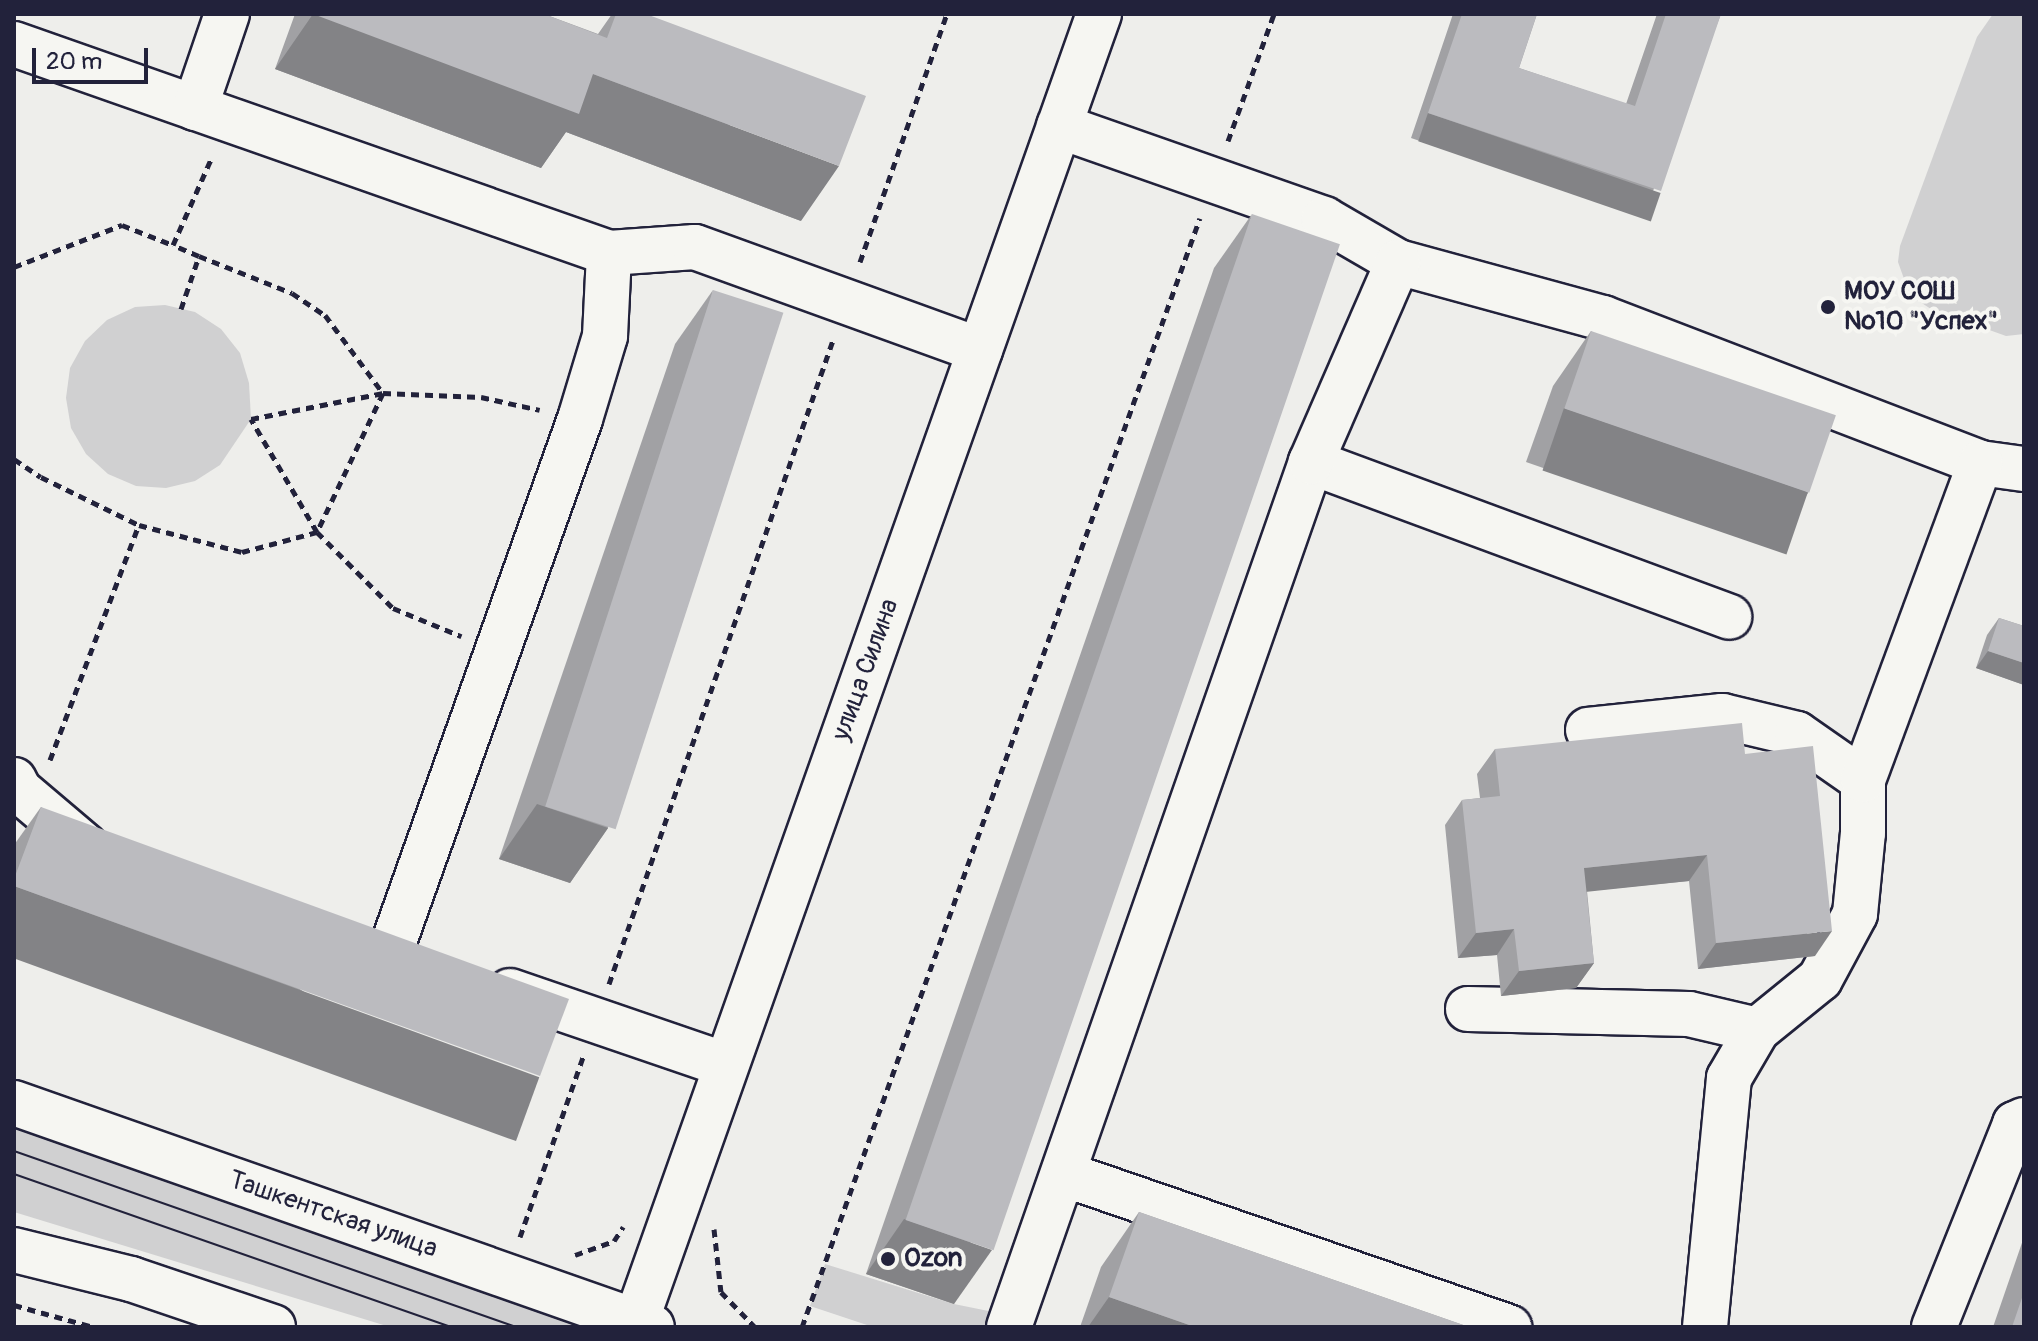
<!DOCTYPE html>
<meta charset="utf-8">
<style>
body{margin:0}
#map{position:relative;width:2038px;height:1341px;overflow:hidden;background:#eeeeeb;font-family:Pangolin,sans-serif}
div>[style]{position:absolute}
.green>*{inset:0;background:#d0d0d1}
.path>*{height:5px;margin-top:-2.5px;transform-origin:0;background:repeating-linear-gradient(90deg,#22223b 0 8px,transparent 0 14px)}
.roads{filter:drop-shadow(2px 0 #22223b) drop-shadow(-2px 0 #22223b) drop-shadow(0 2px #22223b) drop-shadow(0 -2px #22223b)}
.minor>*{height:44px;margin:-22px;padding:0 22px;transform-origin:22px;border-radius:22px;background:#f6f6f2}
.major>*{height:44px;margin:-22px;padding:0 22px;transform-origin:22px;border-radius:22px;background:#f6f6f2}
.tram>*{height:2px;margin:-1px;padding:0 1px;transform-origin:1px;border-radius:1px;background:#22223b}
.wall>*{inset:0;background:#a1a1a4}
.shaded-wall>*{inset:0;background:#838386;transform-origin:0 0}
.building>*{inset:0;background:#bbbbbf;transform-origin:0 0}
.dots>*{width:22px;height:22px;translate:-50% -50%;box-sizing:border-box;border:4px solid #f6f6f2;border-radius:50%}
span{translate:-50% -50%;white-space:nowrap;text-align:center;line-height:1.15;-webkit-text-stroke:8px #f6f6f2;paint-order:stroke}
.poi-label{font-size:26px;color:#22223b;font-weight:700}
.left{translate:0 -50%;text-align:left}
.street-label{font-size:26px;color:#22223b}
.frame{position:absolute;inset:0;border:16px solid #22223b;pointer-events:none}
.scale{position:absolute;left:32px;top:48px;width:116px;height:36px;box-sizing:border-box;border:4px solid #22223b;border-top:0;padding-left:10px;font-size:24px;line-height:28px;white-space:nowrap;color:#22223b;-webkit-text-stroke:6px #f6f6f2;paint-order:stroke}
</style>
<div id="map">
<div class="green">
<i style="clip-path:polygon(1993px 14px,2024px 14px,2024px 334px,2006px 336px,1931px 309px,1917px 300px,1908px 290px,1898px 262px,1900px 246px,1977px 37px)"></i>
<i style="clip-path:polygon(165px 305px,195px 312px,221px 329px,240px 353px,249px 383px,251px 419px,220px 465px,195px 481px,166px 488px,136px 486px,108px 474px,86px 454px,71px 428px,66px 398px,70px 368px,85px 341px,107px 320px,135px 307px)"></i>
<i style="clip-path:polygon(14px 1117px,591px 1327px,390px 1327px,14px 1212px)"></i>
<i style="clip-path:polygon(825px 1264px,954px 1304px,1013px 1316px,1010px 1327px,873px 1327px,810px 1306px)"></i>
</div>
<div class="path">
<i style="left:1228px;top:141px;width:135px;rotate:-70.1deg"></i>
<i style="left:199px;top:256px;width:100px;rotate:21.7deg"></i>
<i style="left:292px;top:293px;width:40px;rotate:34deg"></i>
<i style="left:325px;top:315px;width:97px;rotate:53.4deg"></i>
<i style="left:383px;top:393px;width:98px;rotate:2.3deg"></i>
<i style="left:481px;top:397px;width:60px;rotate:12.4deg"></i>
<i style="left:860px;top:262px;width:263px;rotate:-70.7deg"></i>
<i style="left:14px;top:267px;width:116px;rotate:-21.3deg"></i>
<i style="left:122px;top:225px;width:55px;rotate:21.4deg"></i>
<i style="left:181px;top:309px;width:56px;rotate:-71.2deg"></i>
<i style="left:199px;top:256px;width:28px;rotate:-157deg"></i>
<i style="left:173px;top:245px;width:96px;rotate:-66.1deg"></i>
<i style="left:383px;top:393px;width:154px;rotate:115.4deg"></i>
<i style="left:317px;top:532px;width:131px;rotate:-120.3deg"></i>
<i style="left:251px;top:419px;width:135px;rotate:-11.1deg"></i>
<i style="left:14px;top:459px;width:32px;rotate:34deg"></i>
<i style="left:41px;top:477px;width:109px;rotate:26.1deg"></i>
<i style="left:139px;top:525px;width:106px;rotate:14.7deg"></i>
<i style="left:242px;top:552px;width:78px;rotate:-14.9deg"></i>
<i style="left:317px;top:532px;width:107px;rotate:45deg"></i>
<i style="left:393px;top:608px;width:74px;rotate:22.4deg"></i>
<i style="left:50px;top:760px;width:251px;rotate:-69.3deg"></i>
<i style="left:609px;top:984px;width:682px;rotate:-70.82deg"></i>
<i style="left:714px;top:1229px;width:63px;rotate:83.7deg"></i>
<i style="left:721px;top:1292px;width:49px;rotate:45.8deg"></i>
<i style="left:520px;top:1237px;width:191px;rotate:-70.7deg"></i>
<i style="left:575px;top:1255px;width:41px;rotate:-19.7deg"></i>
<i style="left:614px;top:1241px;width:17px;rotate:-57deg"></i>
<i style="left:14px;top:1305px;width:83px;rotate:15.4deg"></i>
<i style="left:802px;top:1327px;width:1178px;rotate:-70.26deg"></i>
</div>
<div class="roads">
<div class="minor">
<i style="left:14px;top:44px;width:631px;rotate:19.35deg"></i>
<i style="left:609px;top:253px;width:86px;rotate:-4deg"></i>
<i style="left:695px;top:247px;width:303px;rotate:19.9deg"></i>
<i style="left:195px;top:108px;width:99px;rotate:-71.2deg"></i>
<i style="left:1059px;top:126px;width:281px;rotate:19.3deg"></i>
<i style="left:1324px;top:219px;width:86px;rotate:30.2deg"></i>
<i style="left:1398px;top:262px;width:213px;rotate:15.3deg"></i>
<i style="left:1603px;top:318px;width:404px;rotate:21deg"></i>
<i style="left:1980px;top:463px;width:44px;rotate:7.8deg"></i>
<i style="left:1311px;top:462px;width:446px;rotate:20.3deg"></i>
<i style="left:1588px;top:730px;width:135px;rotate:-6deg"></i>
<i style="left:1722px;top:716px;width:77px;rotate:13.5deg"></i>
<i style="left:1797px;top:734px;width:80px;rotate:34.9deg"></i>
<i style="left:14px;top:780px;width:11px;rotate:63deg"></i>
<i style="left:19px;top:790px;width:87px;rotate:40.3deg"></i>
<i style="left:391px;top:950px;width:564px;rotate:-70.41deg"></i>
<i style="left:580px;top:419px;width:87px;rotate:-73.2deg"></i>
<i style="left:605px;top:336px;width:83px;rotate:-87.2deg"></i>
<i style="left:510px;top:991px;width:228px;rotate:18.9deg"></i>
<i style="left:1468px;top:1009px;width:221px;rotate:1.3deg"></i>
<i style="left:1689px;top:1014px;width:70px;rotate:13.2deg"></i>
<i style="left:1064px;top:1174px;width:471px;rotate:19deg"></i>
<i style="left:634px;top:1327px;width:1393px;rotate:-70.5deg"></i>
<i style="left:1009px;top:1327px;width:916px;rotate:-70.75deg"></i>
<i style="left:1311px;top:462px;width:218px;rotate:-66.5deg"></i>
<i style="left:1705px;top:1327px;width:250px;rotate:-84.5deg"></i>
<i style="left:1729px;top:1078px;width:56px;rotate:-59.7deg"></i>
<i style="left:1757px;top:1030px;width:81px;rotate:-39deg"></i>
<i style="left:1820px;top:979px;width:74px;rotate:-61.7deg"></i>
<i style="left:1855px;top:914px;width:81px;rotate:-84.4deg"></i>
<i style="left:1863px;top:833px;width:53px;rotate:-90deg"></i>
<i style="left:1863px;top:780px;width:338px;rotate:-69.7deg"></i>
<i style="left:1934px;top:1327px;width:219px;rotate:-68.2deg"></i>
<i style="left:2015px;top:1124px;width:10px;rotate:-24deg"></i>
</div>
<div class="major">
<i style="left:14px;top:1103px;width:676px;rotate:19.35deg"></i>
<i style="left:14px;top:1250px;width:121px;rotate:13.9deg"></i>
<i style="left:131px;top:1279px;width:150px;rotate:18.7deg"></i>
</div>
</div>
<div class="tram">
<i style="left:14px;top:1151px;width:532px;rotate:19.32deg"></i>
<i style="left:14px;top:1174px;width:463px;rotate:19.3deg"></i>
</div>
<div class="wall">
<i style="clip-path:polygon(295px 14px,544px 14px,598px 34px,612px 14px,646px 14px,801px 221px,566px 132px,541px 168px,275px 69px)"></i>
<i style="clip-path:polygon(1453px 14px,1537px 14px,1519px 68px,1626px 104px,1657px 14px,1721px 14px,1643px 217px,1411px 138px)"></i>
<i style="clip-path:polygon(1252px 214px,954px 1304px,866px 1274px,1214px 268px)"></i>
<i style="clip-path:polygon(713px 290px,608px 828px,570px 883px,499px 859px,675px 344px)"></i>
<i style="clip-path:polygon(1591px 331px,1808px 493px,1770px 547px,1526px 462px,1553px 386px)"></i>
<i style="clip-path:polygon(1999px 618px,2024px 626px,2024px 685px,1976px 668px,1987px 635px)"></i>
<i style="clip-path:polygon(1495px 749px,1745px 754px,1815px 956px,1698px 969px,1689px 881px,1587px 891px,1594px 963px,1576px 988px,1501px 996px,1497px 955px,1458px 958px,1445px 825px,1462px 800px,1480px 798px,1477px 774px)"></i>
<i style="clip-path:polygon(41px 807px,502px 1131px,14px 954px,14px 845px)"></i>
<i style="clip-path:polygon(1139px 1212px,1469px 1327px,1080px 1327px,1101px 1267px)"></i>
<i style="clip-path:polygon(2024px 1237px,2024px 1327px,1993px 1327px)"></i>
</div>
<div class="shaded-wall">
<i style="clip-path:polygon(313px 14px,593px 74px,839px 166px,801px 221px,566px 132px,541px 168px,275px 69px)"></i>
<i style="left:1428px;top:113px;width:246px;height:30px;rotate:19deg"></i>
<i style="left:1564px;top:408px;width:258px;height:66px;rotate:19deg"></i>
<i style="clip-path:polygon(1988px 651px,2024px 663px,2024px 685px,1976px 668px)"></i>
<i style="clip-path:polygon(537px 804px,608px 828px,570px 883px,499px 859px)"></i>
<i style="clip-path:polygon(1707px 855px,1689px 881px,1566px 894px,1584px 868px)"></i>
<i style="left:14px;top:886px;width:559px;height:68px;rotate:20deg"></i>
<i style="clip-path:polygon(1514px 929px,1497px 955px,1458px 958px,1476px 933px)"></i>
<i style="clip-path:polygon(1832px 931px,1815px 956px,1698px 969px,1716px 943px)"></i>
<i style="clip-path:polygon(1594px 963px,1576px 988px,1501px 996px,1519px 971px)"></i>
<i style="clip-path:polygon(904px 1219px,992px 1250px,954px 1304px,866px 1274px)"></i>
<i style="clip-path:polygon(1109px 1297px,1195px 1327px,1088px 1327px)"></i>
</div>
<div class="building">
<i style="clip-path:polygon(313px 14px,544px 14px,607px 38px,616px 14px,646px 14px,866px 96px,839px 166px,593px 74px,579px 114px)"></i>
<i style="clip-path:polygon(1462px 14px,1537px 14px,1519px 68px,1635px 106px,1666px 14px,1721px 14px,1661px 191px,1428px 113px)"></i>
<i style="left:1252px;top:214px;width:93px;height:1064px;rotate:19deg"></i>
<i style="left:713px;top:290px;width:74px;height:543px;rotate:18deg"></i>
<i style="left:1591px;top:331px;width:259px;height:82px;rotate:19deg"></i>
<i style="clip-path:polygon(1999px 618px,2024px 626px,2024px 663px,1988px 651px)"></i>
<i style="clip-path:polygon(1742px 723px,1745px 754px,1813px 746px,1832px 931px,1716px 943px,1707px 855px,1584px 868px,1594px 963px,1519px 971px,1514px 929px,1476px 933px,1462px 800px,1500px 796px,1495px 749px)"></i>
<i style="clip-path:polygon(41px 807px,569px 999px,540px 1076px,14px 886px,14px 879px)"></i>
<i style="clip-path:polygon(1139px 1212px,1469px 1327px,1195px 1327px,1109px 1297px)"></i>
<i style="clip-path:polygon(2024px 1292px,2024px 1327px,2012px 1327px)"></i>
</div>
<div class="dots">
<i style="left:1828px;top:307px;background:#22223b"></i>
<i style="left:888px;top:1259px;background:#22223b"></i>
</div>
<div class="poi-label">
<span class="left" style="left:1844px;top:307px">МОУ СОШ<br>№10 "Успех"</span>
<span class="left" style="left:904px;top:1259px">Ozon</span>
</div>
<div class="street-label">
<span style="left:866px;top:670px;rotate:-70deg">улица Силина</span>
<span style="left:333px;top:1215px;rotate:19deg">Ташкентская улица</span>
</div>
<div class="frame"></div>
<div class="scale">20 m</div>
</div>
